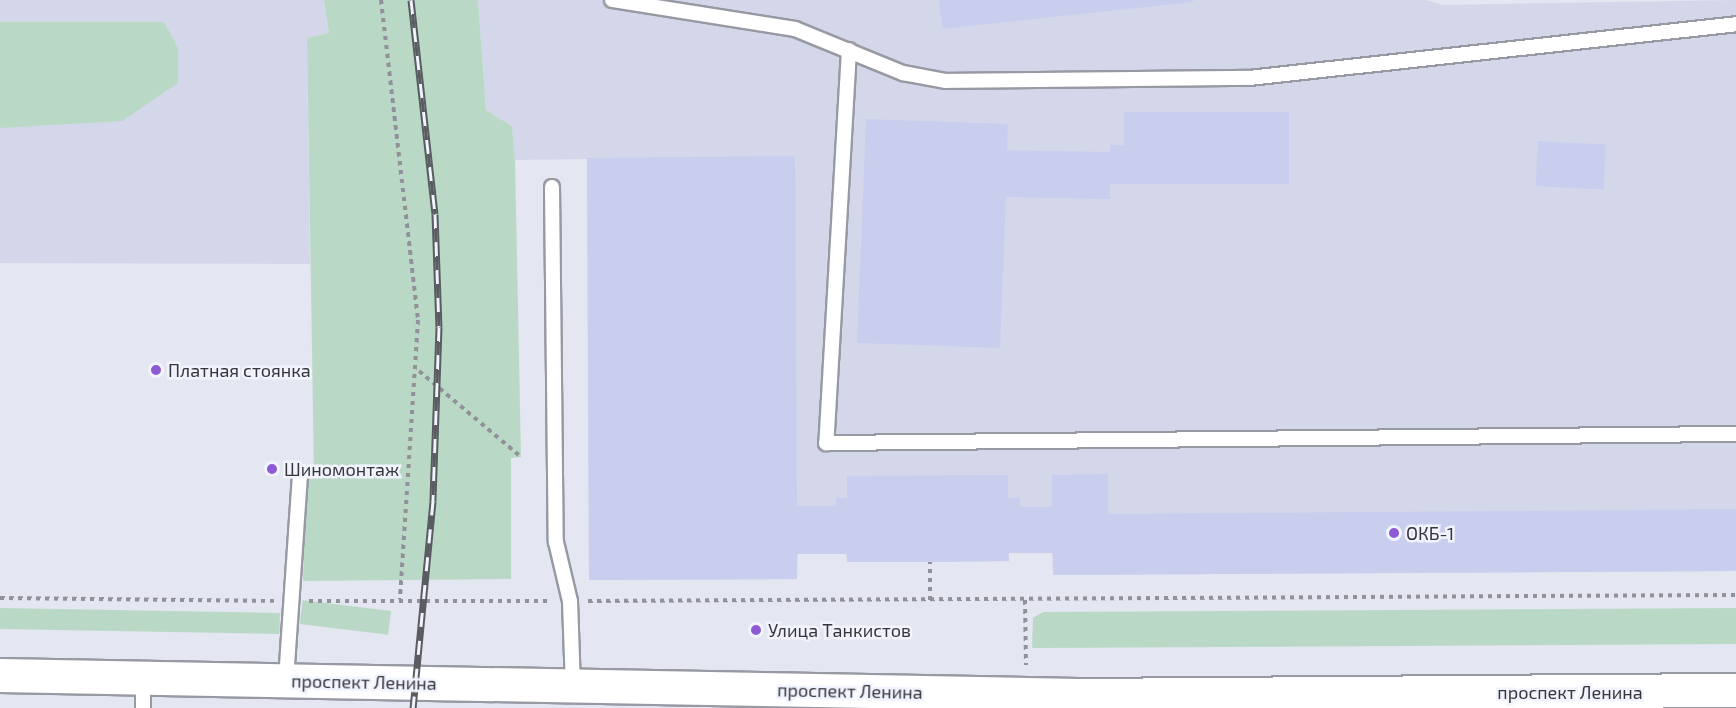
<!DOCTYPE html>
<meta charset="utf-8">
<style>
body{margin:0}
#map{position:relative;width:1736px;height:708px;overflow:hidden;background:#e4e6f1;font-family:"Exo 2",sans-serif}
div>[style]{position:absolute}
.built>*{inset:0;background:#d4d7e9}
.green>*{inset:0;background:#b9d9c6;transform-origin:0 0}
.building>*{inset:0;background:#c9ceee;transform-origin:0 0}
.path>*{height:4px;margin-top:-2px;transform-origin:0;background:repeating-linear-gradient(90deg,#909199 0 4.5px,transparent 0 9px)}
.roads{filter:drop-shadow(2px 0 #9799a3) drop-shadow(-2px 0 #9799a3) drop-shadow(0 2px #9799a3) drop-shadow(0 -2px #9799a3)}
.lane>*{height:14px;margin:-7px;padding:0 7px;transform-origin:7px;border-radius:7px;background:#fff}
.secondary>*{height:33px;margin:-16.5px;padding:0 16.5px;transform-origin:16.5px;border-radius:16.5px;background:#fff}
.rail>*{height:7px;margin-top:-3.5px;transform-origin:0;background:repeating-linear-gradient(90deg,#f1f3fe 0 14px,#5a5c61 0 28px);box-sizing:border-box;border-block:2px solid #5a5c61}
.dots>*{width:16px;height:16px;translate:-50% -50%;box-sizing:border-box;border:3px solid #f1f3fe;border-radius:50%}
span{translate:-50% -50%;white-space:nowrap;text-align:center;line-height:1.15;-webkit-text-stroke:5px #f1f3fe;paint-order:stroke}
.poi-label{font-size:18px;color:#36373b}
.left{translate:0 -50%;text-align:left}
.street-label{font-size:18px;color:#36373b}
</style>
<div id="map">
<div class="built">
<i style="clip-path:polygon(0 0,324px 0,329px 33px,307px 38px,310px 264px,0 263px)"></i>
<i style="clip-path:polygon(478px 0,1426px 0,1443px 5px,1736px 0,1736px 571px,1053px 575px,1052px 553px,1009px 553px,1009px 561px,930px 562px,847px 562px,846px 554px,798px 554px,797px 579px,589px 580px,587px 159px,515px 160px,512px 126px,486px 110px)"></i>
</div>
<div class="green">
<i style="clip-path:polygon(324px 0,478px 0,486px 110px,512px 126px,515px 160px,521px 457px,511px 458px,511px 579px,303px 581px,306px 477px,314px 476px,307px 38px,329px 33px)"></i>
<i style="clip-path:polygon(0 22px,164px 22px,178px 48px,178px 83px,122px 121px,0 128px)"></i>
<i style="left:0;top:608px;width:280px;height:21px;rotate:1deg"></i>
<i style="clip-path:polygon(1736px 608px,1736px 644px,1032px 648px,1033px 618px,1043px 612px)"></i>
<i style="left:391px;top:611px;width:24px;height:89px;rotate:97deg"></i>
</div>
<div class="building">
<i style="clip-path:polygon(939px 0,1193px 0,1193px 2px,942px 29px)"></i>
<i style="clip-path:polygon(1124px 112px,1289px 112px,1289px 184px,1110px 184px,1110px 199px,1006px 197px,1000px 348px,857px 343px,866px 119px,1008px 124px,1007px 150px,1110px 152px,1110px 145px,1124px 145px)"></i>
<i style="left:1538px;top:141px;width:68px;height:45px;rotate:3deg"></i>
<i style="clip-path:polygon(795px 156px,797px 506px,836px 506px,836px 498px,847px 498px,847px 476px,1008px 475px,1008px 498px,1020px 498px,1020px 507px,1052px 507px,1052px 475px,1108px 474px,1108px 514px,1736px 509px,1736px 571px,1053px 575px,1053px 553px,1008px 553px,1009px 561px,930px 562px,847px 562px,847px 554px,797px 554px,797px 579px,589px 580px,587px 158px)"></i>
</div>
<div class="path">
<i style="left:381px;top:0;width:322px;rotate:83.4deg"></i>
<i style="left:418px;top:320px;width:280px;rotate:93.7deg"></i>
<i style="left:419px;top:371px;width:133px;rotate:40.1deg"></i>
<i style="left:0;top:598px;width:274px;rotate:0.6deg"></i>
<i style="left:930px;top:600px;width:38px;rotate:-90deg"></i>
<i style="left:1025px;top:600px;width:65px;rotate:89.1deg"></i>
<i style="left:309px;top:601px;width:241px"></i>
<i style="left:588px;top:601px;width:1148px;rotate:-0.3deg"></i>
</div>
<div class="roads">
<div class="lane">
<i style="left:612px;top:0;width:185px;rotate:9deg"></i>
<i style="left:795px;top:29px;width:117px;rotate:22.2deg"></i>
<i style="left:903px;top:73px;width:44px;rotate:10.5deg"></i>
<i style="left:946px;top:81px;width:303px;rotate:-0.6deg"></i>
<i style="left:1249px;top:78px;width:490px;rotate:-6.3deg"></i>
<i style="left:849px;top:50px;width:394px;rotate:93.3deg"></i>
<i style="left:826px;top:443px;width:910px;rotate:-0.57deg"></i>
<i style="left:552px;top:187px;width:355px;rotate:89.4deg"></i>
<i style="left:556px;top:542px;width:61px;rotate:76.7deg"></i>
<i style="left:570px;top:601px;width:84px;rotate:88deg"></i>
<i style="left:286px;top:680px;width:203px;rotate:-86.1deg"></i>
<i style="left:143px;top:708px;width:30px;rotate:-90deg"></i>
</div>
<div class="secondary">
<i style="left:0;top:675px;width:1078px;rotate:1.06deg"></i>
<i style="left:1078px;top:695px;width:658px;rotate:-0.44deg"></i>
</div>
</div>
<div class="rail">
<i style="left:411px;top:0;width:215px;rotate:83.6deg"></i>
<i style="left:435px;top:214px;width:113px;rotate:88deg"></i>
<i style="left:439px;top:327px;width:174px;rotate:92deg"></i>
<i style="left:433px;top:501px;width:208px;rotate:95.5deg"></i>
</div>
<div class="dots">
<i style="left:156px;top:370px;background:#8c5bd4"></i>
<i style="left:272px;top:469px;background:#8c5bd4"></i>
<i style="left:1394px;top:533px;background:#8c5bd4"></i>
<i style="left:756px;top:630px;background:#8c5bd4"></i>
</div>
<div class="poi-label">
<span class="left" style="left:168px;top:370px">Платная стоянка</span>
<span class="left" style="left:284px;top:469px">Шиномонтаж</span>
<span class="left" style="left:1406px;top:533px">ОКБ-1</span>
<span class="left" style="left:768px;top:630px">Улица Танкистов</span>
</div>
<div class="street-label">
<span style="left:364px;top:682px;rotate:1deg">проспект Ленина</span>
<span style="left:850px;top:691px;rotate:1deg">проспект Ленина</span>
<span style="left:1570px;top:692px">проспект Ленина</span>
</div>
</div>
